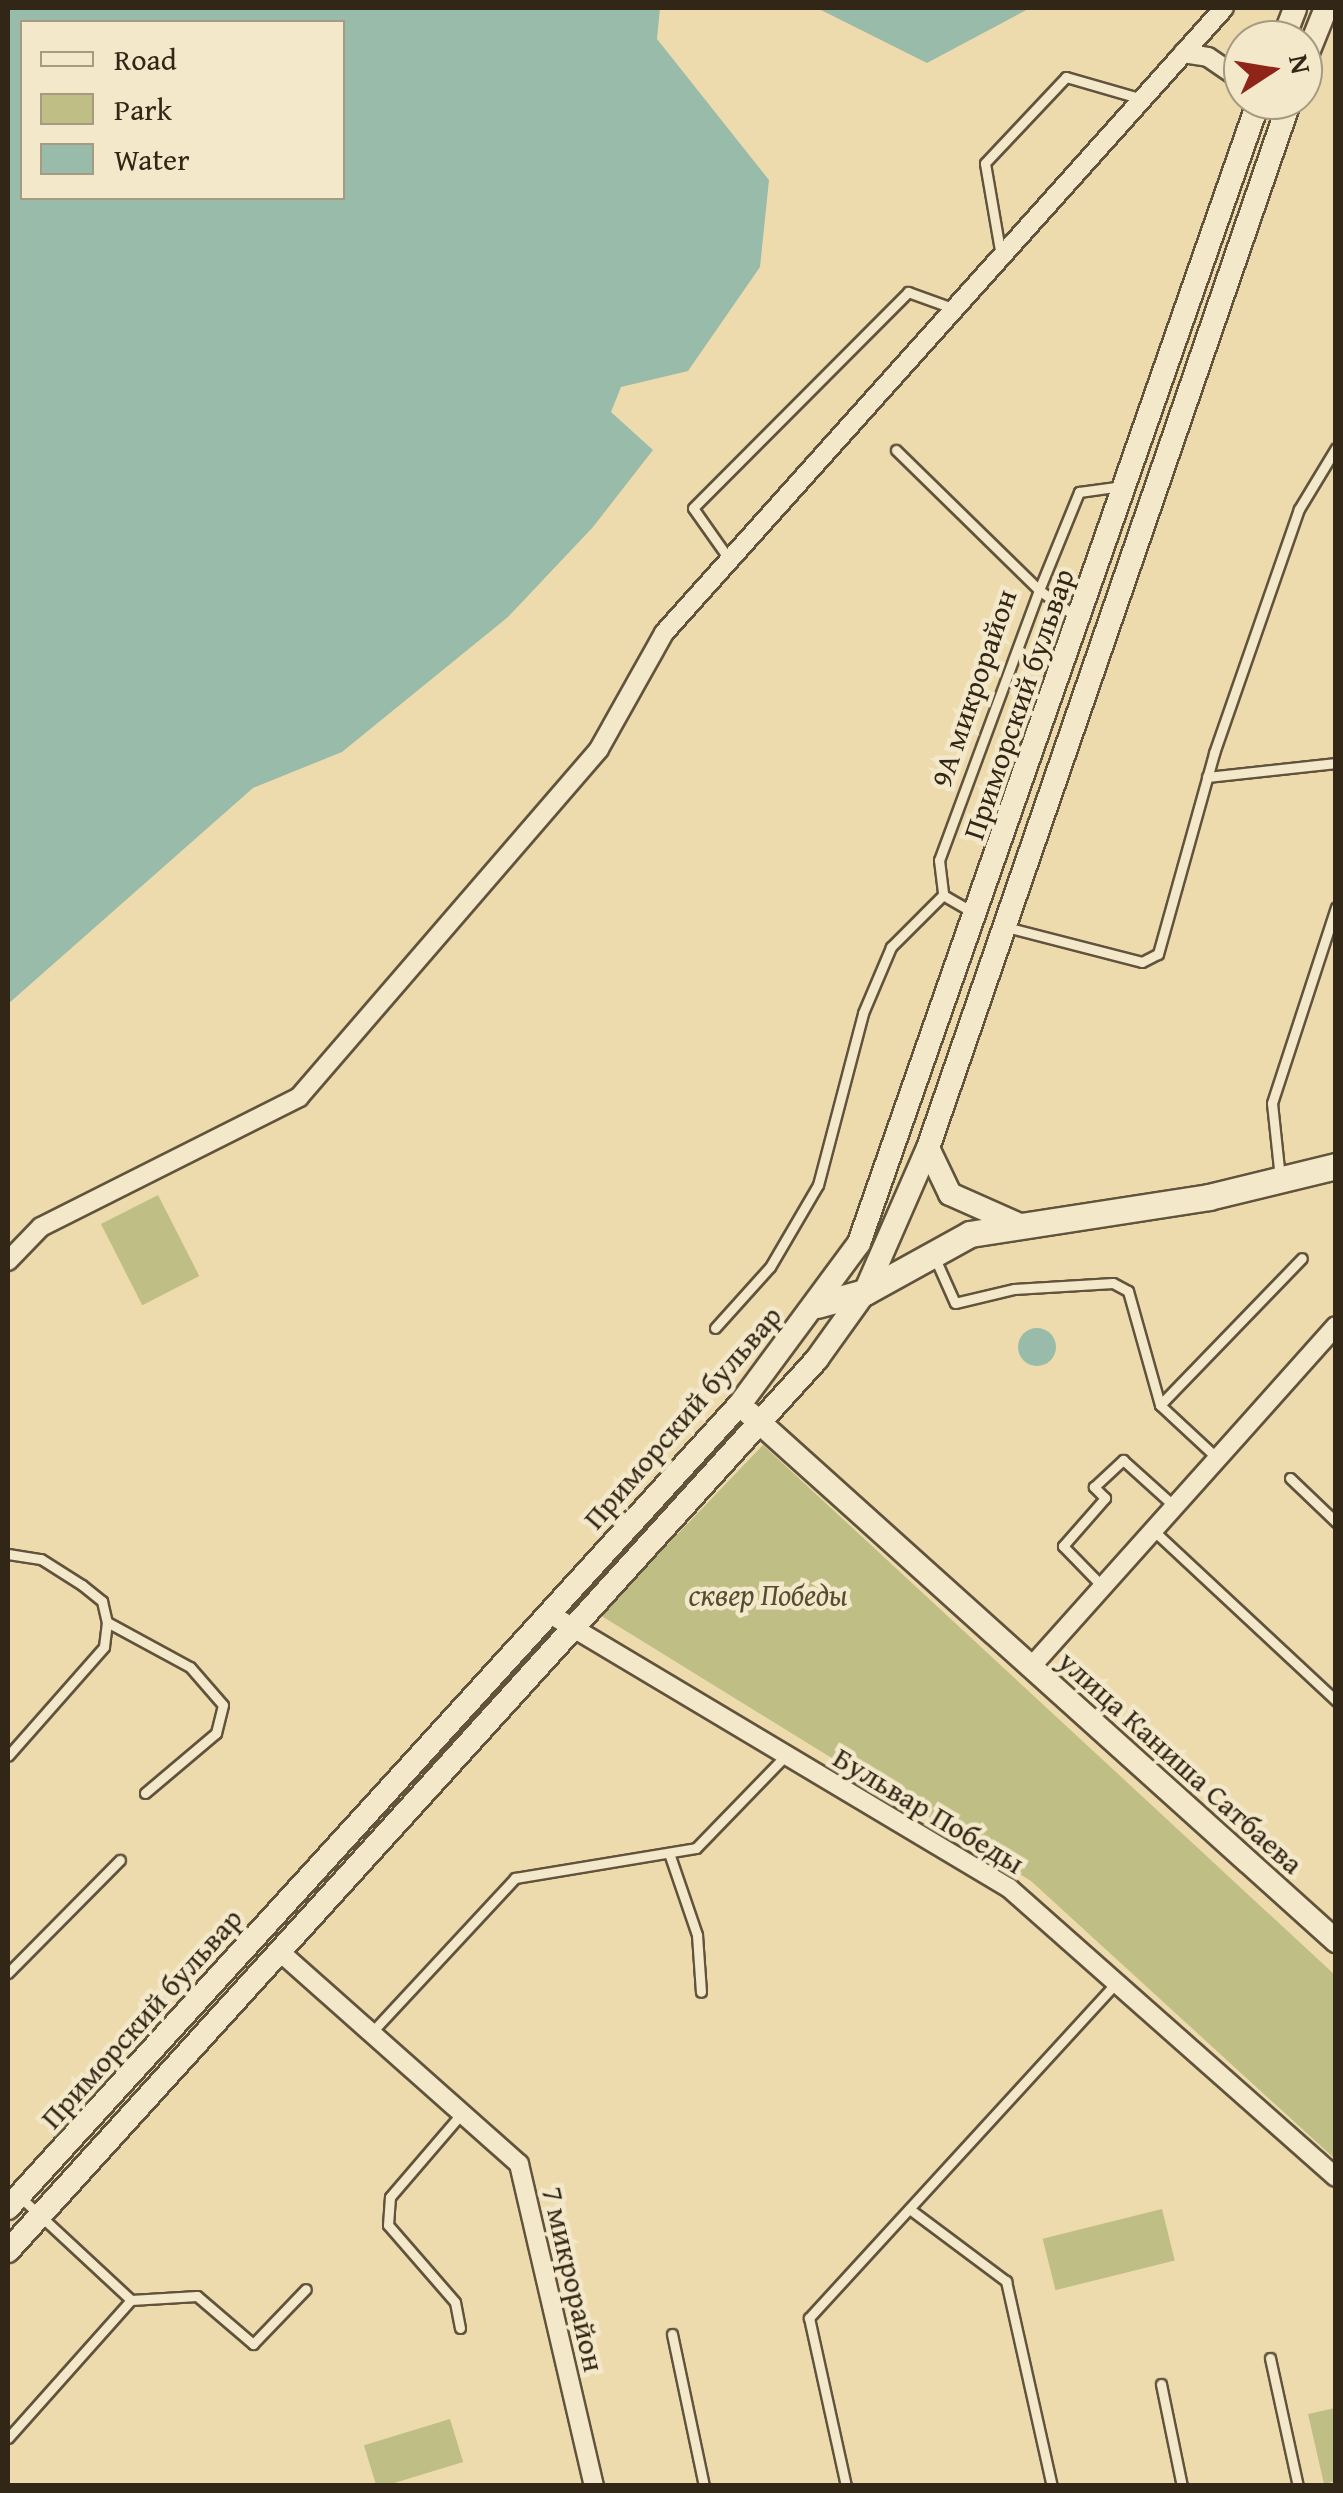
<!DOCTYPE html>
<meta charset="utf-8">
<style>
body{margin:0}
#map{position:relative;width:1343px;height:2493px;overflow:hidden;background:#eddbae;font-family:"Gentium Book Plus",serif}
div>[style]{position:absolute}
.green>*{inset:0;background:#bfbe85;transform-origin:0 0}
.water>*{inset:0;background:#99bba9}
.round{border-radius:50%}
.roads{filter:drop-shadow(2px 0 #61533c) drop-shadow(-2px 0 #61533c) drop-shadow(0 2px #61533c) drop-shadow(0 -2px #61533c)}
.service>*{height:9px;margin:-4.5px;padding:0 4.5px;transform-origin:4.5px;border-radius:4.5px;background:#f3e8ca}
.minor>*{height:18px;margin:-9px;padding:0 9px;transform-origin:9px;border-radius:9px;background:#f3e8ca}
.tertiary>*{height:22px;margin:-11px;padding:0 11px;transform-origin:11px;border-radius:11px;background:#f3e8ca}
.secondary>*{height:25px;margin:-12.5px;padding:0 12.5px;transform-origin:12.5px;border-radius:12.5px;background:#f3e8ca}
span{translate:-50% -50%;white-space:nowrap;text-align:center;line-height:1.15;-webkit-text-stroke:9px #f3e8ca;paint-order:stroke}
.street-label{font-size:30px;color:#322616}
.park-label{font-size:30px;color:#554c32;font-style:italic}
.frame{position:absolute;inset:0;border:10px solid #322616;pointer-events:none}
.legend{position:absolute;left:20px;top:20px;width:325px;height:180px;box-sizing:border-box;background:#f3e8ca;border:2px solid #a69a82;margin:0;padding:12px 18px;list-style:none;font-size:30px;color:#322616}
.legend li{display:flex;align-items:center;gap:20px;height:50px}
.legend b{width:50px;border:2px solid #a69a82}
.north{position:absolute;left:1223px;top:20px;width:100px;height:100px;box-sizing:border-box;background:#f3e8ca;border:2px solid #a69a82;border-radius:50%;rotate:78deg;font-size:28px;font-weight:700;line-height:40px;text-align:center;color:#322616}
.north::after{content:'';display:block;margin:auto;width:35px;height:45px;background:#8f2418;clip-path:polygon(50% 0,100% 100%,50% 72%,0 100%)}
</style>
<div id="map">
<div class="green">
<i style="left:158px;top:1195px;width:91px;height:64px;rotate:63deg"></i>
<i style="clip-path:polygon(763px 1445px,1335px 1975px,1335px 2159px,1031px 1881px,600px 1615px)"></i>
<i style="left:1162px;top:2209px;width:53px;height:123px;rotate:76deg"></i>
<i style="clip-path:polygon(1335px 2408px,1335px 2481px,1324px 2484px,1308px 2414px)"></i>
<i style="left:450px;top:2419px;width:45px;height:90px;rotate:73deg"></i>
</div>
<div class="water">
<i style="clip-path:polygon(evenodd,8px 8px,660px 8px,657px 39px,769px 180px,760px 267px,688px 371px,621px 387px,611px 412px,653px 450px,593px 527px,508px 617px,342px 752px,253px 788px,8px 1004px,8px 8px,22px 22px,342px 22px,342px 198px,22px 198px,22px 22px)"></i>
<i style="clip-path:polygon(817px 8px,1030px 8px,927px 63px)"></i>
<i class="round" style="left:1018px;top:1328px;width:38px;height:38px"></i>
</div>
<div class="roads">
<div class="service">
<i style="left:1001px;top:256px;width:94px;rotate:-99.8deg"></i>
<i style="left:985px;top:163px;width:118px;rotate:-46.7deg"></i>
<i style="left:1066px;top:77px;width:79px;rotate:16.1deg"></i>
<i style="left:896px;top:450px;width:200px;rotate:44.4deg"></i>
<i style="left:1039px;top:590px;width:288px;rotate:110.3deg"></i>
<i style="left:939px;top:860px;width:35px;rotate:83deg"></i>
<i style="left:943px;top:895px;width:32px;rotate:30deg"></i>
<i style="left:729px;top:559px;width:62px;rotate:-125.2deg"></i>
<i style="left:693px;top:508px;width:305px;rotate:-45.1deg"></i>
<i style="left:908px;top:292px;width:50px;rotate:19.9deg"></i>
<i style="left:1075px;top:616px;width:44px;rotate:-144.2deg"></i>
<i style="left:1039px;top:590px;width:106px;rotate:-67.8deg"></i>
<i style="left:1079px;top:492px;width:43px;rotate:-7.9deg"></i>
<i style="left:1207px;top:777px;width:130px;rotate:-6.2deg"></i>
<i style="left:1006px;top:927px;width:140px;rotate:14.4deg"></i>
<i style="left:1142px;top:962px;width:18px;rotate:-27deg"></i>
<i style="left:1158px;top:954px;width:209px;rotate:-74.4deg"></i>
<i style="left:1214px;top:753px;width:258px;rotate:-70.8deg"></i>
<i style="left:1299px;top:509px;width:71px;rotate:-58.8deg"></i>
<i style="left:1280px;top:1178px;width:75px;rotate:-96.1deg"></i>
<i style="left:1272px;top:1103px;width:206px;rotate:-71.9deg"></i>
<i style="left:934px;top:1256px;width:51px;rotate:65.9deg"></i>
<i style="left:955px;top:1303px;width:61px;rotate:-13.3deg"></i>
<i style="left:1014px;top:1289px;width:99px;rotate:-3.5deg"></i>
<i style="left:1113px;top:1283px;width:17px;rotate:28deg"></i>
<i style="left:1128px;top:1291px;width:118px;rotate:74.3deg"></i>
<i style="left:1160px;top:1405px;width:76px;rotate:42.9deg"></i>
<i style="left:715px;top:1328px;width:82px;rotate:-48deg"></i>
<i style="left:770px;top:1267px;width:95px;rotate:-59.7deg"></i>
<i style="left:818px;top:1185px;width:178px;rotate:-75.3deg"></i>
<i style="left:863px;top:1013px;width:72px;rotate:-67deg"></i>
<i style="left:891px;top:947px;width:74px;rotate:-45deg"></i>
<i style="left:1160px;top:1405px;width:204px;rotate:-46deg"></i>
<i style="left:1290px;top:1478px;width:64px;rotate:43.7deg"></i>
<i style="left:1154px;top:1531px;width:249px;rotate:43deg"></i>
<i style="left:8px;top:1554px;width:33px;rotate:9deg"></i>
<i style="left:41px;top:1559px;width:49px;rotate:32.4deg"></i>
<i style="left:82px;top:1585px;width:26px;rotate:39deg"></i>
<i style="left:102px;top:1601px;width:22px;rotate:77deg"></i>
<i style="left:107px;top:1622px;width:25px;rotate:97deg"></i>
<i style="left:104px;top:1647px;width:145px;rotate:131.4deg"></i>
<i style="left:1102px;top:1586px;width:56px;rotate:-134.3deg"></i>
<i style="left:1063px;top:1546px;width:64px;rotate:-48.8deg"></i>
<i style="left:1105px;top:1498px;width:16px;rotate:-135deg"></i>
<i style="left:1094px;top:1487px;width:40px;rotate:-43deg"></i>
<i style="left:1123px;top:1460px;width:67px;rotate:42deg"></i>
<i style="left:107px;top:1622px;width:94px;rotate:28.5deg"></i>
<i style="left:190px;top:1667px;width:50px;rotate:49deg"></i>
<i style="left:223px;top:1705px;width:29px;rotate:104deg"></i>
<i style="left:216px;top:1733px;width:93px;rotate:139.8deg"></i>
<i style="left:669px;top:1853px;width:87px;rotate:71.1deg"></i>
<i style="left:697px;top:1935px;width:57px;rotate:86deg"></i>
<i style="left:8px;top:1973px;width:159px;rotate:-45.3deg"></i>
<i style="left:372px;top:2032px;width:210px;rotate:-47.1deg"></i>
<i style="left:515px;top:1878px;width:183px;rotate:-9.4deg"></i>
<i style="left:696px;top:1848px;width:129px;rotate:-45.9deg"></i>
<i style="left:911px;top:2210px;width:119px;rotate:36.8deg"></i>
<i style="left:1006px;top:2281px;width:210px;rotate:77.4deg"></i>
<i style="left:131px;top:2300px;width:66px;rotate:-3.5deg"></i>
<i style="left:197px;top:2296px;width:74px;rotate:40.6deg"></i>
<i style="left:253px;top:2344px;width:76px;rotate:-46.1deg"></i>
<i style="left:460px;top:2328px;width:26px;rotate:-101deg"></i>
<i style="left:455px;top:2302px;width:102px;rotate:-131deg"></i>
<i style="left:388px;top:2225px;width:28px;rotate:-86deg"></i>
<i style="left:390px;top:2197px;width:111px;rotate:-49.4deg"></i>
<i style="left:672px;top:2334px;width:155px;rotate:78.1deg"></i>
<i style="left:1270px;top:2358px;width:131px;rotate:77.7deg"></i>
<i style="left:1161px;top:2384px;width:104px;rotate:78.4deg"></i>
<i style="left:8px;top:2438px;width:185px;rotate:-48.3deg"></i>
<i style="left:131px;top:2300px;width:151px;rotate:-137.1deg"></i>
<i style="left:846px;top:2486px;width:172px;rotate:-102.4deg"></i>
<i style="left:809px;top:2318px;width:454px;rotate:-47.5deg"></i>
</div>
<div class="minor">
<i style="left:1183px;top:53px;width:25px;rotate:9deg"></i>
<i style="left:1208px;top:57px;width:42px;rotate:34.4deg"></i>
<i style="left:8px;top:1261px;width:47px;rotate:-45.9deg"></i>
<i style="left:41px;top:1227px;width:289px;rotate:-26.7deg"></i>
<i style="left:299px;top:1097px;width:459px;rotate:-49.2deg"></i>
<i style="left:599px;top:749px;width:133px;rotate:-60.7deg"></i>
<i style="left:664px;top:633px;width:839px;rotate:-48.14deg"></i>
<i style="left:550px;top:1614px;width:535px;rotate:30.84deg"></i>
<i style="left:1009px;top:1888px;width:436px;rotate:41.5deg"></i>
<i style="left:1031px;top:1667px;width:457px;rotate:-48.2deg"></i>
<i style="left:279px;top:1951px;width:321px;rotate:41.6deg"></i>
<i style="left:519px;top:2164px;width:331px;rotate:76.9deg"></i>
</div>
<div class="tertiary">
<i style="left:1283px;top:40px;width:34px;rotate:-69deg"></i>
<i style="left:1303px;top:65px;width:61px;rotate:-68deg"></i>
<i style="left:928px;top:1148px;width:51px;rotate:64.4deg"></i>
<i style="left:950px;top:1194px;width:77px;rotate:23.9deg"></i>
<i style="left:749px;top:1413px;width:790px;rotate:41.97deg"></i>
<i style="left:8px;top:2208px;width:1087px;rotate:-47.68deg"></i>
<i style="left:740px;top:1404px;width:200px;rotate:-53.5deg"></i>
<i style="left:859px;top:1243px;width:1211px;rotate:-70.71deg"></i>
<i style="left:8px;top:2251px;width:1204px;rotate:-47.79deg"></i>
<i style="left:817px;top:1359px;width:82px;rotate:-54.4deg"></i>
<i style="left:865px;top:1292px;width:157px;rotate:-66.4deg"></i>
<i style="left:928px;top:1148px;width:1109px;rotate:-70.94deg"></i>
</div>
<div class="secondary">
<i style="left:817px;top:1305px;width:50px;rotate:-15.2deg"></i>
<i style="left:865px;top:1292px;width:120px;rotate:-28.9deg"></i>
<i style="left:970px;top:1234px;width:242px;rotate:-8.8deg"></i>
<i style="left:1209px;top:1197px;width:131px;rotate:-13.7deg"></i>
</div>
</div>
<div class="street-label">
<span style="left:973px;top:688px;rotate:-71deg">9А микрорайон</span>
<span style="left:1018px;top:704px;rotate:-71deg">Приморский бульвар</span>
<span style="left:682px;top:1417px;rotate:-49deg">Приморский бульвар</span>
<span style="left:1181px;top:1762px;rotate:42deg">улица Каниша Сатбаева</span>
<span style="left:929px;top:1810px;rotate:31deg">Бульвар Победы</span>
<span style="left:141px;top:2018px;rotate:-48deg">Приморский бульвар</span>
<span style="left:574px;top:2279px;rotate:77deg">7 микрорайон</span>
</div>
<div class="park-label">
<span style="left:768px;top:1594px">сквер Победы</span>
</div>
<div class="frame"></div>
<ul class="legend">
<li><b style="height:12px;background:#f3e8ca"></b>Road</li>
<li><b style="height:28px;background:#bfbe85"></b>Park</li>
<li><b style="height:28px;background:#99bba9"></b>Water</li>
</ul>
<div class="north">N</div>
</div>
